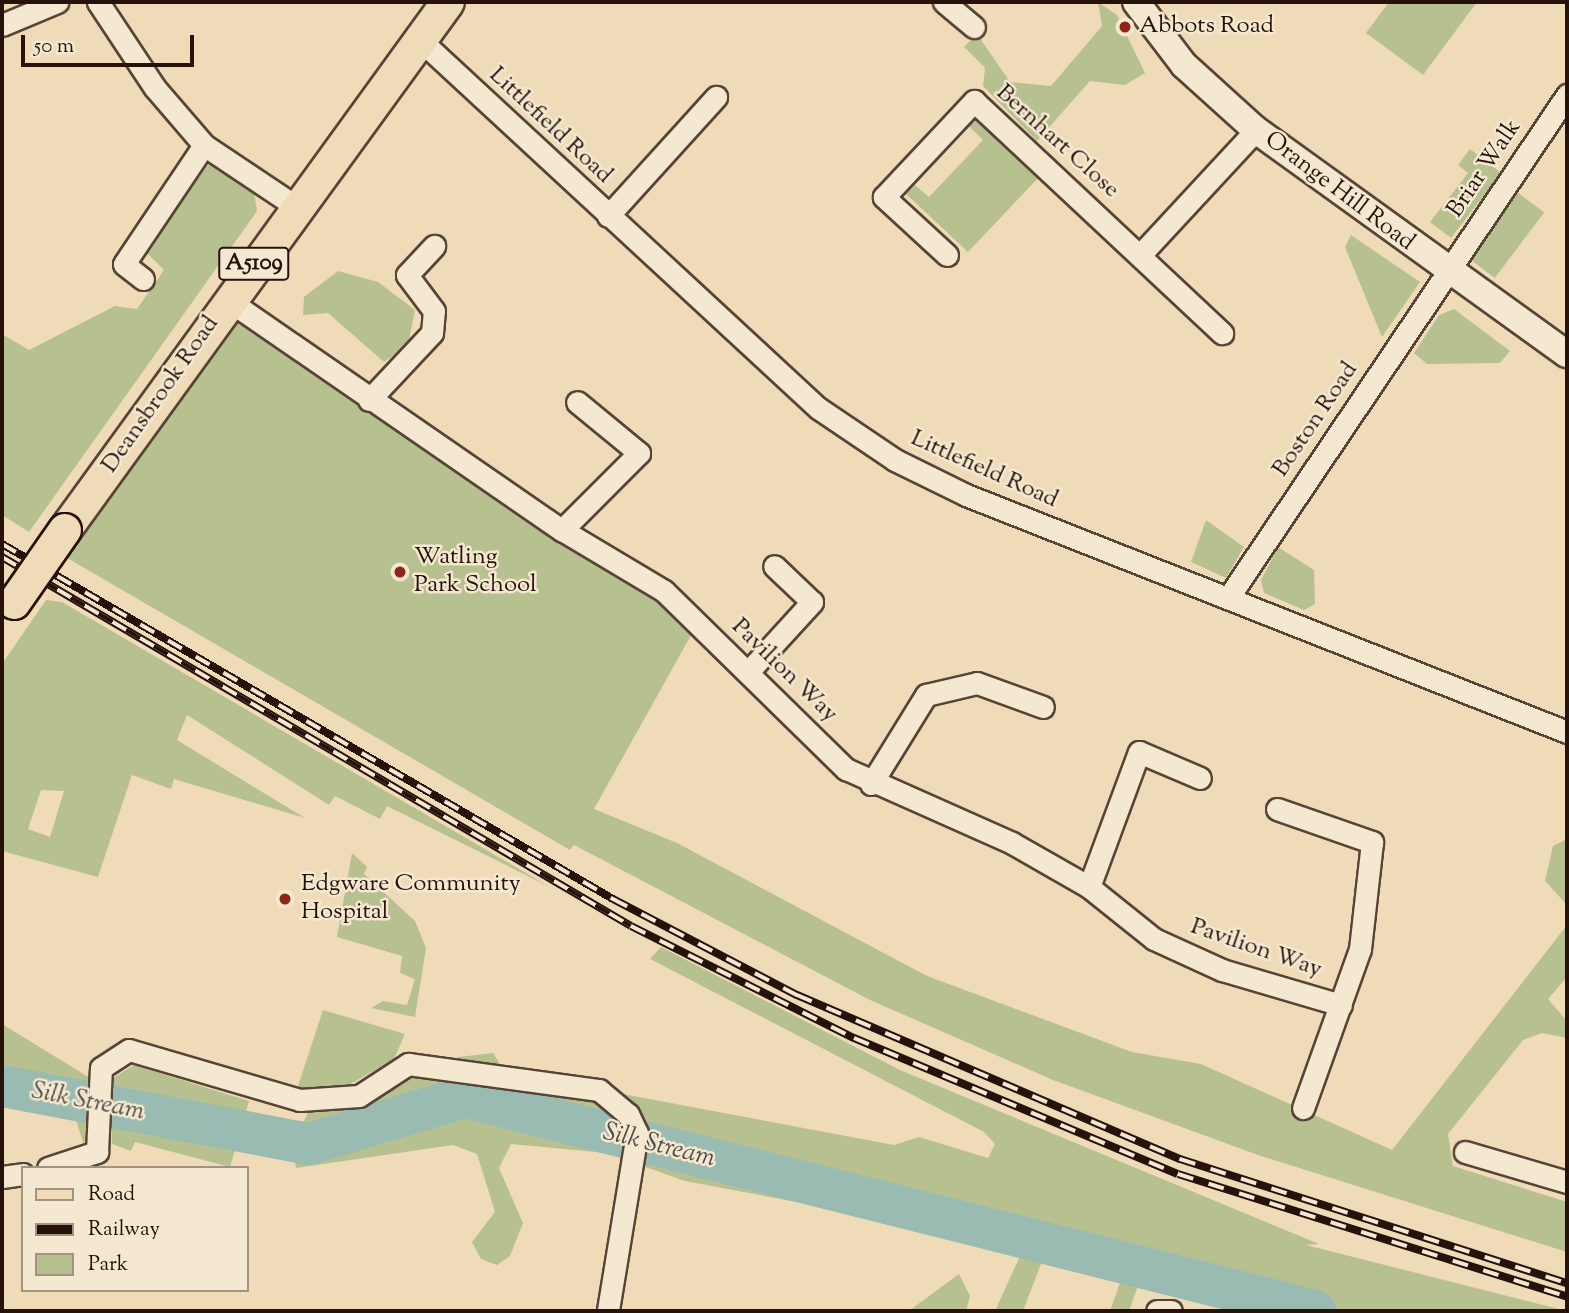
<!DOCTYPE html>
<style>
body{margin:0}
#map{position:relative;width:1569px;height:1313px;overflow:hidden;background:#efdbb8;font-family:"Sorts Mill Goudy",serif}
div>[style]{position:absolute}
.green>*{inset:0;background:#b7c190;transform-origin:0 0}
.river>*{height:42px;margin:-21px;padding:0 21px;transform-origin:21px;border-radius:21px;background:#9abbb2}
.roads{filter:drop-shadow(2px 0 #584436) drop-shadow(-2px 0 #584436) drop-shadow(0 2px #584436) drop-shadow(0 -2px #584436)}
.minor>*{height:21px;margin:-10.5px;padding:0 10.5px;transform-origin:10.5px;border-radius:10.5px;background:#f5e8d1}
.tertiary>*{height:26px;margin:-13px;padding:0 13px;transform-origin:13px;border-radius:13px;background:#f5e8d1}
.primary>*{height:32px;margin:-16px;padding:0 16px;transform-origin:16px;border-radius:16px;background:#efdbb8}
.rail>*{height:8px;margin-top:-4px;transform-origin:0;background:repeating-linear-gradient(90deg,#f5e8d1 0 16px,#26120b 0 32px);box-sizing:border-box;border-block:2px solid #26120b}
.bridges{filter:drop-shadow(2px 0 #26120b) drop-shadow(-2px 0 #26120b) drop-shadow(0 2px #26120b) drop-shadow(0 -2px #26120b)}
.primary-bridge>*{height:32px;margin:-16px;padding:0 16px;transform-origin:16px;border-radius:16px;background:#efdbb8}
.dots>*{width:19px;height:19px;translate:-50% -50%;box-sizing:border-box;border:4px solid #f5e8d1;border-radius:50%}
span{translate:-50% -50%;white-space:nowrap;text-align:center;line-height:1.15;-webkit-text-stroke:5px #f5e8d1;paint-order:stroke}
.shield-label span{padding:2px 5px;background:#f5e8d1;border:2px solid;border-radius:5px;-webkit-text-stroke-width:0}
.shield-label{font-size:23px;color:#26120b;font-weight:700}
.poi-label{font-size:24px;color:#26120b}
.left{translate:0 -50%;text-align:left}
.street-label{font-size:24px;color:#26120b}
.water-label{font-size:26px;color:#4f4d45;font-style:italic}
.frame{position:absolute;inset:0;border:4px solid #26120b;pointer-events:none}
.legend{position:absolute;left:21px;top:1166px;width:228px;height:126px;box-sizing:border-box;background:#f5e8d1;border:2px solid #a29282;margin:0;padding:9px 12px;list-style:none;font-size:21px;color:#26120b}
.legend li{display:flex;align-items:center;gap:14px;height:35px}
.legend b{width:35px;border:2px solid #a29282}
.scale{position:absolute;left:21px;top:35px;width:173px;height:32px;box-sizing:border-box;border:4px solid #26120b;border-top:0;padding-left:9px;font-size:21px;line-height:24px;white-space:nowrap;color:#26120b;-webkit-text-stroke:5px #f5e8d1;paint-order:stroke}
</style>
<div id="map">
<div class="green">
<i style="clip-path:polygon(1098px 2px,1117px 15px,1145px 73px,1125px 85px,1090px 81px,1037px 141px,983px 86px,985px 68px,964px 47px,977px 34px,1010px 82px,1051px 86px,1102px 26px)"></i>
<i style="clip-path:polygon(1389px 2px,1477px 2px,1423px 75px,1366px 33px)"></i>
<i style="clip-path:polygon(978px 117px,1040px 176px,968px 252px,906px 194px,915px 185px,929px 197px,983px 140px,969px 126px)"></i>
<i style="clip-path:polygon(1470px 149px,1501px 173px,1451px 238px,1430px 222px,1468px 173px,1458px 165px)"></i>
<i style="clip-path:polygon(211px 161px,254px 192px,257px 211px,29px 532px,2px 515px,2px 334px,29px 350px,115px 306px,137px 309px,164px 270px,145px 251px)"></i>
<i style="left:1517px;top:192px;width:34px;height:82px;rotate:37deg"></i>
<i style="clip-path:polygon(1351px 235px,1420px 282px,1382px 337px,1345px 247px)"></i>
<i style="clip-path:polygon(338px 271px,378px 282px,415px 310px,408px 345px,384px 362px,328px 313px,303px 315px,304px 297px)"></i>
<i style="clip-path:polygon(228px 300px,699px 621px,594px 809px,677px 843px,927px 976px,1132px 1052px,1201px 1064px,1392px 1150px,1567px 925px,1567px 977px,1548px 999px,1567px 1021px,1567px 1038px,1542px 1033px,1523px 1040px,1448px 1134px,1453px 1166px,1567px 1202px,1567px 1252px,1258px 1155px,1053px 1080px,870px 1000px,574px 845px,570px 850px,50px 548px)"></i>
<i style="clip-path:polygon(1454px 309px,1510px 351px,1500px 363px,1427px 364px,1414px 353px,1439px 315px)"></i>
<i style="clip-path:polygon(1206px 520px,1244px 547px,1226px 578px,1191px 562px)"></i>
<i style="clip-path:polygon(1278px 547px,1314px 570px,1315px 604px,1304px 610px,1264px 593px,1261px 580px)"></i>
<i style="clip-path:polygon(evenodd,46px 600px,62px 602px,550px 887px,387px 806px,380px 819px,335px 796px,329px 805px,187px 715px,177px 740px,305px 818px,174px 779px,171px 789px,132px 775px,98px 877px,2px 851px,2px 664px,46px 600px,41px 790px,64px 791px,50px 837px,28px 829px,41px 790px)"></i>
<i style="clip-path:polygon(1567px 839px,1567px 905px,1545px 881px,1553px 846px)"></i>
<i style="clip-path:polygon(352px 853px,367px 867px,364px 874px,415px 921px,426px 948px,415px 1017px,371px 1008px,383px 1001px,407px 1005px,415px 979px,400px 973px,402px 956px,337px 937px)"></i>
<i style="clip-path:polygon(661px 947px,900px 1070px,1319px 1244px,1306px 1245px,1567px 1311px,1268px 1311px,1046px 1251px,1023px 1311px,995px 1311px,1025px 1245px,685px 1181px,606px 1153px,511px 1144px,499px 1168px,523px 1223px,510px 1256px,497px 1265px,481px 1259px,472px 1242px,495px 1212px,477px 1154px,453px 1145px,296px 1168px,292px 1143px,308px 1113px,459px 1057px,493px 1053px,505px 1072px,894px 1145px,919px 1137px,988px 1158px,995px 1144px,984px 1132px,650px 959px)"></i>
<i style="clip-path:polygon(323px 1010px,405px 1034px,394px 1059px,342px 1089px,297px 1089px)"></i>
<i style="clip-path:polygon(2px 1024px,95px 1081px,84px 1145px,75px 1117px,28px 1112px,24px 1099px,2px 1102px)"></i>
<i style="clip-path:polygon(134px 1065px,249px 1101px,230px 1167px,135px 1142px,131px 1151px,112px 1144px,110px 1080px)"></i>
<i style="clip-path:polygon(959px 1274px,970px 1296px,966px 1311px,910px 1310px)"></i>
<i style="clip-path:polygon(1123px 1274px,1140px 1280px,1129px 1311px,1110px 1311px)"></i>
</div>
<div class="river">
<i style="left:2px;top:1086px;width:312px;rotate:10.7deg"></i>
<i style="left:309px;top:1144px;width:163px;rotate:-16.8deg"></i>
<i style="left:465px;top:1097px;width:877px;rotate:14.13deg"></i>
</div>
<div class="roads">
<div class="minor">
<i style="left:98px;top:2px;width:103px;rotate:56.5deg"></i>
<i style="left:155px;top:88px;width:75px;rotate:49.3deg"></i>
<i style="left:204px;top:145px;width:110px;rotate:33.8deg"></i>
<i style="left:944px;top:2px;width:39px;rotate:40deg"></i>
<i style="left:2px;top:25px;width:60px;rotate:-22.7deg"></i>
<i style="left:418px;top:38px;width:545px;rotate:42.77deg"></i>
<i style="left:818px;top:408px;width:93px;rotate:34deg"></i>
<i style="left:895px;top:460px;width:79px;rotate:26.2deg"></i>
<i style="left:966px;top:495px;width:646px;rotate:21.52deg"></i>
<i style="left:608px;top:216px;width:161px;rotate:-47.8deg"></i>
<i style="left:1142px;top:253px;width:168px;rotate:-47.2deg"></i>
<i style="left:947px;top:255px;width:86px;rotate:-137.4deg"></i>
<i style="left:884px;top:197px;width:132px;rotate:-46.8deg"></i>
<i style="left:974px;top:101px;width:340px;rotate:43.1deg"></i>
<i style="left:143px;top:279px;width:24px;rotate:-142deg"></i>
<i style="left:124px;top:264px;width:143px;rotate:-56.1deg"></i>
<i style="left:228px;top:300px;width:406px;rotate:34.6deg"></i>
<i style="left:562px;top:530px;width:119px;rotate:30.9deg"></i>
<i style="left:664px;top:591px;width:255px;rotate:44.4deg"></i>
<i style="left:846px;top:769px;width:182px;rotate:24deg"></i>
<i style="left:1012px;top:843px;width:89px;rotate:29.7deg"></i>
<i style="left:1089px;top:887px;width:83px;rotate:38.7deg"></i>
<i style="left:1154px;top:939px;width:75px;rotate:24.5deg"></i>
<i style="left:1222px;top:970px;width:124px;rotate:16.4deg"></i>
<i style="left:369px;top:400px;width:92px;rotate:-46.8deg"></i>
<i style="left:432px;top:333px;width:22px;rotate:-85deg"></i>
<i style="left:434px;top:311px;width:45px;rotate:-126.9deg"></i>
<i style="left:407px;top:275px;width:40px;rotate:-47deg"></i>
<i style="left:562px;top:530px;width:109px;rotate:-45deg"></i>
<i style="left:639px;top:453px;width:80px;rotate:-140.6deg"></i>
<i style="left:1228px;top:598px;width:607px;rotate:-56.02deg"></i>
<i style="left:748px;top:672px;width:95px;rotate:-47.6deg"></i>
<i style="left:812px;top:602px;width:52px;rotate:-136.5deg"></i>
<i style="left:871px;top:784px;width:105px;rotate:-58.3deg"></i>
<i style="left:926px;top:695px;width:52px;rotate:-13.2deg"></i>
<i style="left:977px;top:683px;width:70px;rotate:20deg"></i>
<i style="left:1277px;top:809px;width:101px;rotate:19.2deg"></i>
<i style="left:1372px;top:842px;width:108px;rotate:96.4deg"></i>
<i style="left:1360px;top:949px;width:169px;rotate:109.7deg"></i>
<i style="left:1089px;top:887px;width:144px;rotate:-69.7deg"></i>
<i style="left:1139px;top:752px;width:66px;rotate:23.1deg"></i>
<i style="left:1465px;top:1152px;width:106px;rotate:16.4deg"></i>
<i style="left:48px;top:1168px;width:52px;rotate:-18.1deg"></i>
<i style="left:97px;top:1152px;width:84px;rotate:-87.3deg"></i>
<i style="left:101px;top:1068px;width:33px;rotate:-33deg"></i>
<i style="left:129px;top:1050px;width:178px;rotate:16.3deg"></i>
<i style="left:300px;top:1100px;width:59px;rotate:-3.9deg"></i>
<i style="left:359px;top:1096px;width:59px;rotate:-33.1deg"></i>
<i style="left:408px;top:1064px;width:193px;rotate:7.8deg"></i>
<i style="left:599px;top:1090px;width:38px;rotate:40deg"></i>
<i style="left:628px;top:1114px;width:21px;rotate:65deg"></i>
<i style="left:637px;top:1133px;width:180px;rotate:99.3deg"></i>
<i style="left:2px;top:1177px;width:21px;rotate:-8deg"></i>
<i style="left:1157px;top:1311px;width:14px"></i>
</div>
<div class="tertiary">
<i style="left:1136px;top:2px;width:79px;rotate:52.7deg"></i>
<i style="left:1184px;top:65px;width:97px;rotate:42.1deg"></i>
<i style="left:1256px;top:130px;width:383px;rotate:35.8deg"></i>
</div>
<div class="primary">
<i style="left:65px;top:530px;width:652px;rotate:-54.04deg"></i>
</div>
</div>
<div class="rail">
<i style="left:2px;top:544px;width:707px;rotate:30.16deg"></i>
<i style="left:613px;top:899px;width:208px;rotate:27.6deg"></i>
<i style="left:797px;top:995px;width:417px;rotate:23.2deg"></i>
<i style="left:1180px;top:1159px;width:406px;rotate:17.8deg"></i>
<i style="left:2px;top:557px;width:729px;rotate:30.4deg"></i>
<i style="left:631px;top:926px;width:250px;rotate:26.7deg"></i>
<i style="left:854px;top:1038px;width:351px;rotate:22.8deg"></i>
<i style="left:1178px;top:1174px;width:408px;rotate:17.5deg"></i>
</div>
<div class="bridges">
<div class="primary-bridge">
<i style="left:14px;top:603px;width:89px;rotate:-55.1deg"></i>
</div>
</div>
<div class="dots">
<i style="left:1125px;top:27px;background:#8f2418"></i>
<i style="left:400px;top:572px;background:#8f2418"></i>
<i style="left:285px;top:899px;background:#8f2418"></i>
</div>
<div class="shield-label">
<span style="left:254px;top:264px">A5109</span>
</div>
<div class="poi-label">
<span class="left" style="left:1139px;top:27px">Abbots Road</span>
<span class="left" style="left:414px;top:572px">Watling<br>Park School</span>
<span class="left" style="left:301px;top:899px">Edgware Community<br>Hospital</span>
</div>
<div class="street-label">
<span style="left:550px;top:126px;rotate:43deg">Littlefield Road</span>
<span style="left:1057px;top:142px;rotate:42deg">Bernhart Close</span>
<span style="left:1485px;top:169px;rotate:-56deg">Briar Walk</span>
<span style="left:1339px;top:192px;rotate:37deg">Orange Hill Road</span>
<span style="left:161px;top:395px;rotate:-55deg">Deansbrook Road</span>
<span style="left:1316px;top:420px;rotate:-56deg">Boston Road</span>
<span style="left:984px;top:470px;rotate:24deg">Littlefield Road</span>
<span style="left:784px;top:671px;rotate:44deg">Pavilion Way</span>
<span style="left:1256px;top:949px;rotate:19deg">Pavilion Way</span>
</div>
<div class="water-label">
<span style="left:88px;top:1102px;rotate:11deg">Silk Stream</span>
<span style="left:659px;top:1146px;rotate:14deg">Silk Stream</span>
</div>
<div class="frame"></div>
<ul class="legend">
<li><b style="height:9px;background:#efdbb8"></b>Road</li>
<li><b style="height:9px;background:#26120b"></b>Railway</li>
<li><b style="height:19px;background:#b7c190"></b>Park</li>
</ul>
<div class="scale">50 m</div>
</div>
